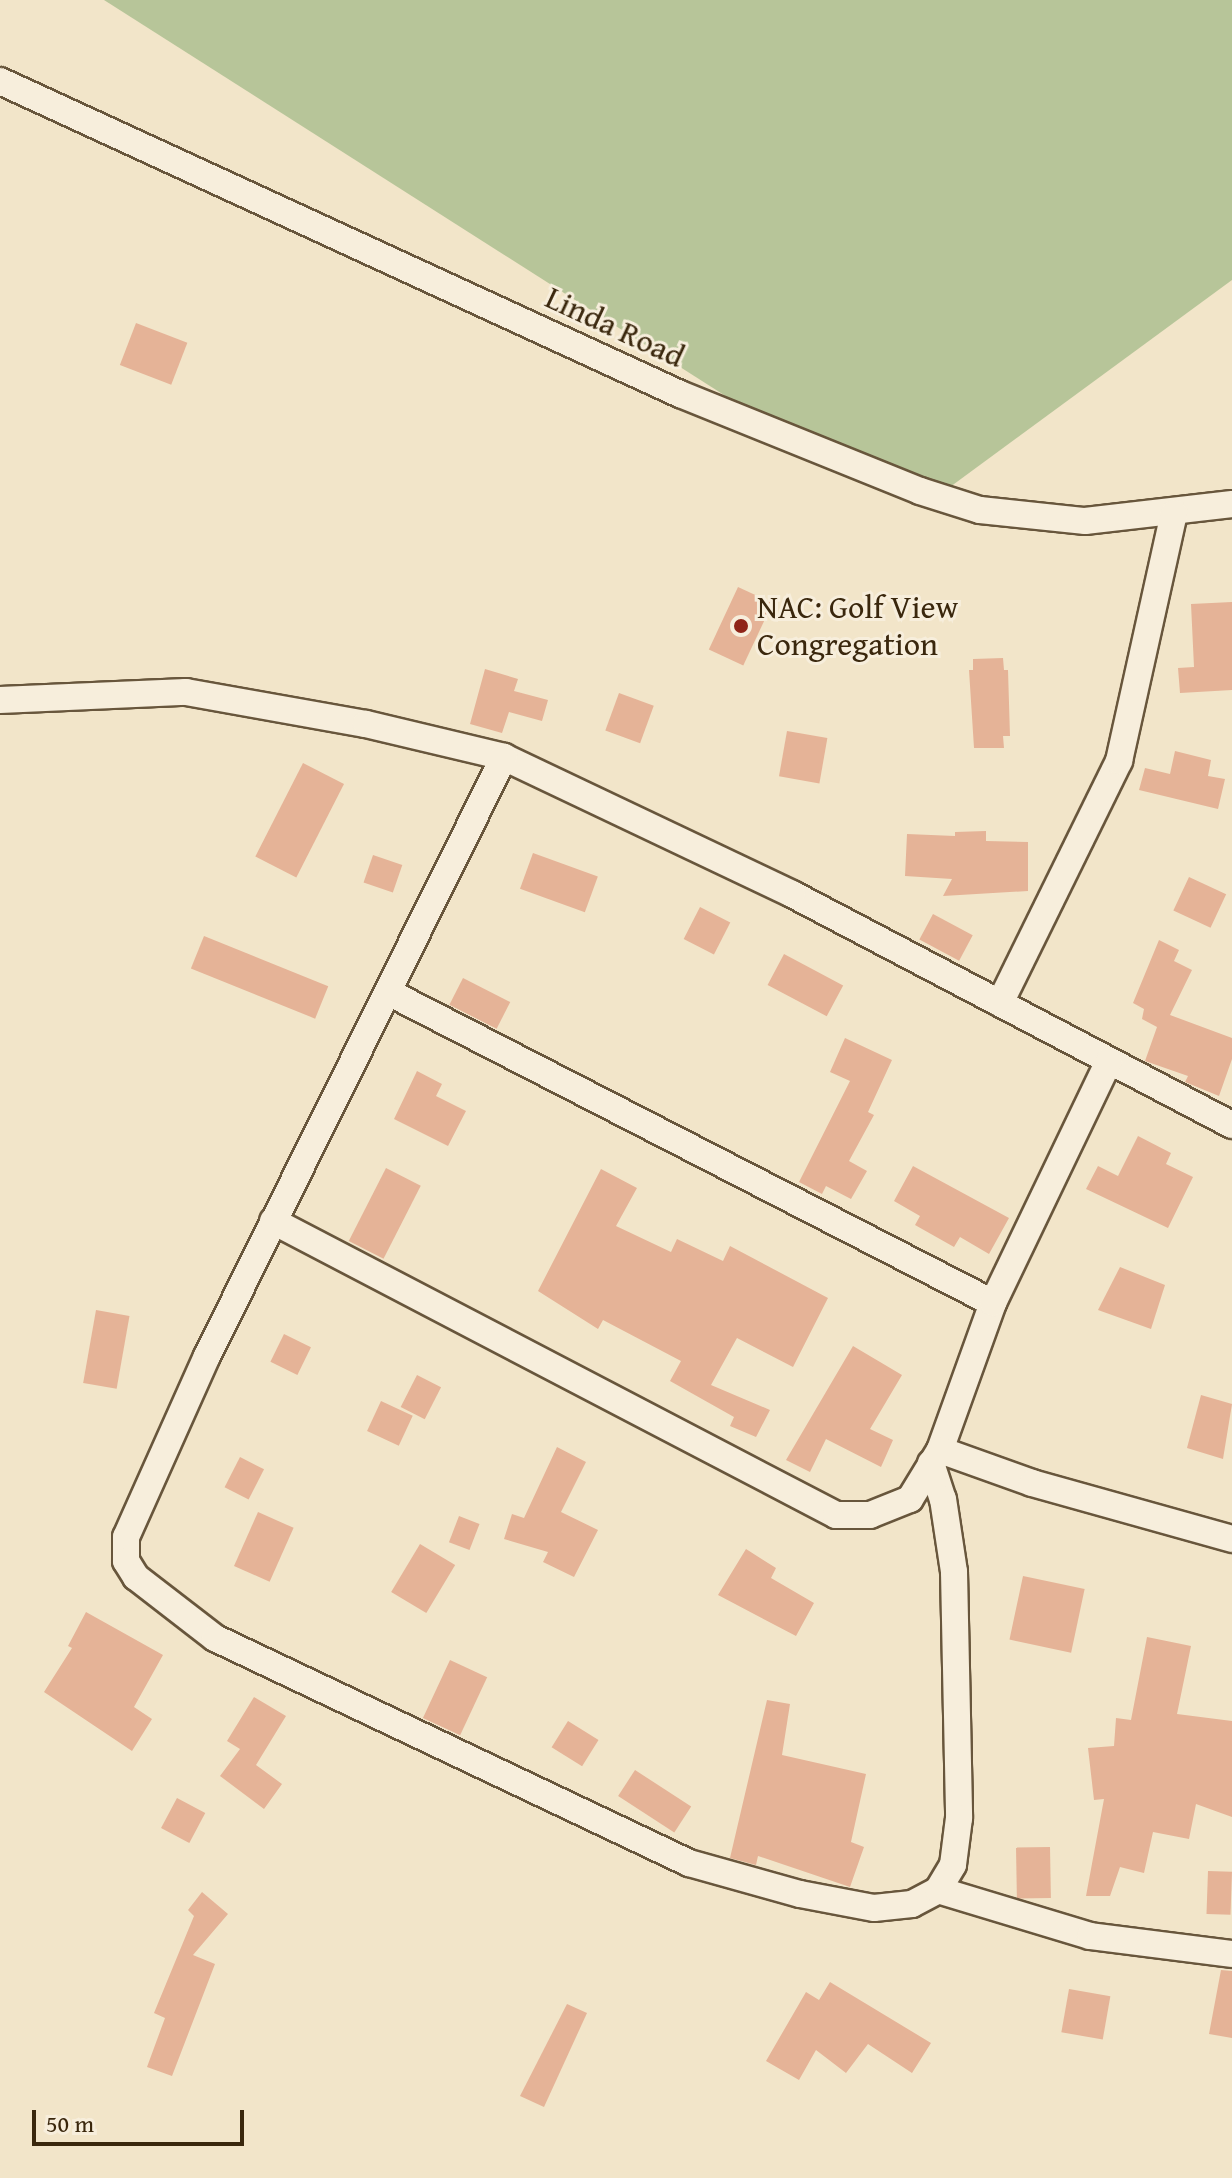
<!DOCTYPE html>
<style>
body{margin:0}
#map{position:relative;width:1232px;height:2178px;overflow:hidden;background:#f2e5c9;font-family:"Gentium Book Plus",serif}
div>[style]{position:absolute}
.green>*{inset:0;background:#b7c599}
.building>*{inset:0;background:#e5b397;transform-origin:0 0}
.roads{filter:drop-shadow(2px 0 #68563c) drop-shadow(-2px 0 #68563c) drop-shadow(0 2px #68563c) drop-shadow(0 -2px #68563c)}
.minor>*{height:26px;margin:-13px;padding:0 13px;transform-origin:13px;border-radius:13px;background:#f7eedc}
.dots>*{width:22px;height:22px;translate:-50% -50%;box-sizing:border-box;border:4px solid #f7eedc;border-radius:50%}
span{translate:-50% -50%;white-space:nowrap;text-align:center;line-height:1.15;-webkit-text-stroke:6px #f7eedc;paint-order:stroke}
.street-label{font-size:32px;color:#3a270d}
.poi-label{font-size:32px;color:#3a270d}
.left{translate:0 -50%;text-align:left}
.scale{position:absolute;left:32px;top:2110px;width:212px;height:36px;box-sizing:border-box;border:4px solid #3a270d;border-top:0;padding-left:10px;font-size:24px;line-height:28px;white-space:nowrap;color:#3a270d;-webkit-text-stroke:6px #f7eedc;paint-order:stroke}
</style>
<div id="map">
<div class="green">
<i style="clip-path:polygon(104px 0,1232px 0,1232px 280px,950px 487px,812px 451px)"></i>
</div>
<div class="building">
<i style="left:136px;top:323px;width:55px;height:45px;rotate:21deg"></i>
<i style="left:738px;top:587px;width:38px;height:69px;rotate:25deg"></i>
<i style="clip-path:polygon(1232px 602px,1232px 690px,1180px 693px,1178px 668px,1194px 667px,1191px 604px)"></i>
<i style="clip-path:polygon(1003px 658px,1004px 670px,1008px 670px,1010px 736px,1003px 736px,1004px 748px,974px 748px,969px 670px,973px 670px,973px 659px)"></i>
<i style="clip-path:polygon(485px 669px,518px 679px,514px 691px,548px 700px,542px 721px,509px 712px,502px 733px,470px 724px)"></i>
<i style="left:619px;top:693px;width:37px;height:40px;rotate:20deg"></i>
<i style="left:787px;top:731px;width:41px;height:46px;rotate:10deg"></i>
<i style="clip-path:polygon(1175px 751px,1211px 760px,1208px 776px,1225px 779px,1218px 809px,1139px 790px,1145px 768px,1170px 774px)"></i>
<i style="left:303px;top:763px;width:46px;height:105px;rotate:27deg"></i>
<i style="clip-path:polygon(986px 831px,986px 841px,1028px 842px,1028px 891px,943px 896px,952px 879px,905px 876px,907px 834px,955px 836px,955px 832px)"></i>
<i style="left:533px;top:853px;width:69px;height:38px;rotate:20deg"></i>
<i style="left:373px;top:855px;width:31px;height:29px;rotate:19deg"></i>
<i style="left:1189px;top:877px;width:41px;height:37px;rotate:25deg"></i>
<i style="left:700px;top:907px;width:34px;height:36px;rotate:27deg"></i>
<i style="left:933px;top:914px;width:45px;height:29px;rotate:28deg"></i>
<i style="left:204px;top:936px;width:134px;height:35px;rotate:22deg"></i>
<i style="clip-path:polygon(1159px 940px,1179px 950px,1174px 961px,1192px 970px,1170px 1015px,1232px 1038px,1232px 1059px,1219px 1096px,1185px 1082px,1188px 1076px,1145px 1061px,1157px 1027px,1142px 1019px,1144px 1009px,1133px 1003px)"></i>
<i style="left:784px;top:954px;width:67px;height:35px;rotate:28deg"></i>
<i style="left:463px;top:978px;width:53px;height:30px;rotate:27deg"></i>
<i style="clip-path:polygon(845px 1038px,892px 1060px,868px 1112px,874px 1115px,849px 1161px,867px 1171px,851px 1199px,826px 1186px,822px 1194px,799px 1182px,850px 1081px,830px 1072px)"></i>
<i style="clip-path:polygon(417px 1071px,442px 1084px,436px 1096px,466px 1111px,448px 1146px,394px 1119px)"></i>
<i style="clip-path:polygon(1138px 1136px,1171px 1153px,1166px 1164px,1193px 1177px,1168px 1228px,1086px 1189px,1098px 1166px,1118px 1176px)"></i>
<i style="clip-path:polygon(913px 1166px,1009px 1218px,989px 1254px,960px 1237px,954px 1247px,915px 1225px,920px 1216px,894px 1201px)"></i>
<i style="left:386px;top:1168px;width:39px;height:82px;rotate:27deg"></i>
<i style="clip-path:polygon(601px 1169px,637px 1188px,616px 1226px,671px 1252px,677px 1239px,723px 1261px,730px 1246px,828px 1298px,793px 1367px,737px 1338px,711px 1385px,770px 1410px,756px 1437px,730px 1426px,734px 1417px,670px 1381px,681px 1361px,603px 1320px,598px 1329px,538px 1291px)"></i>
<i style="clip-path:polygon(1120px 1267px,1165px 1285px,1151px 1329px,1098px 1310px)"></i>
<i style="left:96px;top:1310px;width:34px;height:74px;rotate:10deg"></i>
<i style="left:284px;top:1334px;width:30px;height:31px;rotate:26deg"></i>
<i style="clip-path:polygon(853px 1346px,902px 1375px,870px 1429px,893px 1440px,881px 1467px,826px 1439px,810px 1472px,786px 1460px)"></i>
<i style="left:417px;top:1375px;width:27px;height:36px;rotate:27deg"></i>
<i style="clip-path:polygon(1201px 1395px,1232px 1404px,1223px 1459px,1187px 1448px)"></i>
<i style="left:381px;top:1401px;width:35px;height:33px;rotate:25deg"></i>
<i style="clip-path:polygon(557px 1447px,586px 1462px,561px 1512px,598px 1530px,574px 1577px,543px 1562px,548px 1552px,504px 1539px,512px 1514px,524px 1518px)"></i>
<i style="left:240px;top:1457px;width:27px;height:34px;rotate:27deg"></i>
<i style="left:258px;top:1512px;width:39px;height:59px;rotate:24deg"></i>
<i style="left:459px;top:1516px;width:22px;height:28px;rotate:21deg"></i>
<i style="left:420px;top:1544px;width:41px;height:56px;rotate:31deg"></i>
<i style="clip-path:polygon(746px 1549px,776px 1568px,771px 1578px,814px 1603px,796px 1636px,718px 1595px)"></i>
<i style="left:1023px;top:1576px;width:63px;height:65px;rotate:12deg"></i>
<i style="clip-path:polygon(86px 1612px,163px 1655px,134px 1707px,152px 1719px,132px 1751px,44px 1692px,72px 1648px,68px 1646px)"></i>
<i style="clip-path:polygon(1147px 1637px,1191px 1646px,1177px 1714px,1232px 1721px,1232px 1817px,1196px 1804px,1189px 1839px,1153px 1832px,1144px 1873px,1120px 1867px,1110px 1896px,1086px 1896px,1104px 1799px,1094px 1800px,1088px 1748px,1114px 1746px,1116px 1718px,1131px 1720px)"></i>
<i style="left:450px;top:1660px;width:41px;height:64px;rotate:25deg"></i>
<i style="clip-path:polygon(254px 1697px,286px 1716px,256px 1765px,282px 1784px,264px 1809px,220px 1776px,240px 1749px,227px 1741px)"></i>
<i style="clip-path:polygon(767px 1700px,790px 1704px,782px 1755px,866px 1774px,851px 1842px,864px 1847px,850px 1887px,758px 1856px,756px 1865px,730px 1858px)"></i>
<i style="left:568px;top:1721px;width:36px;height:31px;rotate:32deg"></i>
<i style="left:635px;top:1770px;width:67px;height:31px;rotate:33deg"></i>
<i style="left:177px;top:1798px;width:32px;height:34px;rotate:28deg"></i>
<i style="left:1050px;top:1847px;width:51px;height:34px;rotate:89deg"></i>
<i style="left:1208px;top:1871px;width:24px;height:43px;rotate:2deg"></i>
<i style="clip-path:polygon(202px 1892px,228px 1914px,193px 1955px,215px 1964px,172px 2076px,147px 2067px,165px 2018px,154px 2013px,194px 1916px,188px 1910px)"></i>
<i style="clip-path:polygon(1221px 1970px,1232px 1971px,1232px 2038px,1209px 2034px)"></i>
<i style="clip-path:polygon(830px 1982px,931px 2043px,912px 2073px,868px 2044px,846px 2073px,816px 2050px,799px 2080px,766px 2061px,806px 1992px,819px 2000px)"></i>
<i style="left:1069px;top:1989px;width:42px;height:44px;rotate:10deg"></i>
<i style="clip-path:polygon(567px 2004px,587px 2013px,544px 2107px,520px 2096px)"></i>
</div>
<div class="roads">
<div class="minor">
<i style="left:0;top:81px;width:749px;rotate:24.72deg"></i>
<i style="left:680px;top:394px;width:259px;rotate:22deg"></i>
<i style="left:920px;top:491px;width:63px;rotate:17.6deg"></i>
<i style="left:980px;top:510px;width:106px;rotate:6deg"></i>
<i style="left:1085px;top:521px;width:148px;rotate:-6.6deg"></i>
<i style="left:0;top:700px;width:186px;rotate:-2.5deg"></i>
<i style="left:186px;top:692px;width:183px;rotate:10.1deg"></i>
<i style="left:366px;top:724px;width:142px;rotate:13.4deg"></i>
<i style="left:390px;top:993px;width:678px;rotate:27.21deg"></i>
<i style="left:1000px;top:1003px;width:270px;rotate:-63.8deg"></i>
<i style="left:1119px;top:761px;width:254px;rotate:-77.5deg"></i>
<i style="left:1232px;top:1125px;width:497px;rotate:-152.3deg"></i>
<i style="left:792px;top:894px;width:319px;rotate:-154.6deg"></i>
<i style="left:504px;top:757px;width:669px;rotate:116.37deg"></i>
<i style="left:207px;top:1356px;width:198px;rotate:114.1deg"></i>
<i style="left:126px;top:1537px;width:24px;rotate:90deg"></i>
<i style="left:126px;top:1561px;width:19px;rotate:58deg"></i>
<i style="left:136px;top:1577px;width:100px;rotate:37.7deg"></i>
<i style="left:215px;top:1638px;width:525px;rotate:25.39deg"></i>
<i style="left:689px;top:1863px;width:115px;rotate:15.6deg"></i>
<i style="left:800px;top:1894px;width:75px;rotate:10.7deg"></i>
<i style="left:874px;top:1908px;width:38px;rotate:-6deg"></i>
<i style="left:912px;top:1904px;width:30px;rotate:-28deg"></i>
<i style="left:938px;top:1890px;width:159px;rotate:16.8deg"></i>
<i style="left:1090px;top:1936px;width:143px;rotate:7.2deg"></i>
<i style="left:273px;top:1221px;width:635px;rotate:27.57deg"></i>
<i style="left:836px;top:1515px;width:34px"></i>
<i style="left:870px;top:1515px;width:43px;rotate:-21.8deg"></i>
<i style="left:910px;top:1499px;width:57px;rotate:-58.5deg"></i>
<i style="left:940px;top:1450px;width:156px;rotate:-70.2deg"></i>
<i style="left:993px;top:1303px;width:268px;rotate:-64.4deg"></i>
<i style="left:940px;top:1450px;width:98px;rotate:19.7deg"></i>
<i style="left:1032px;top:1483px;width:208px;rotate:15.6deg"></i>
<i style="left:931px;top:1463px;width:38px;rotate:72deg"></i>
<i style="left:943px;top:1499px;width:74px;rotate:81.4deg"></i>
<i style="left:954px;top:1572px;width:246px;rotate:88.8deg"></i>
<i style="left:959px;top:1818px;width:47px;rotate:97.3deg"></i>
<i style="left:953px;top:1865px;width:29px;rotate:121deg"></i>
</div>
</div>
<div class="dots">
<i style="left:741px;top:626px;background:#8f2418"></i>
</div>
<div class="street-label">
<span style="left:615px;top:327px;rotate:25deg">Linda Road</span>
</div>
<div class="poi-label">
<span class="left" style="left:757px;top:626px">NAC: Golf View<br>Congregation</span>
</div>
<div class="scale">50 m</div>
</div>
